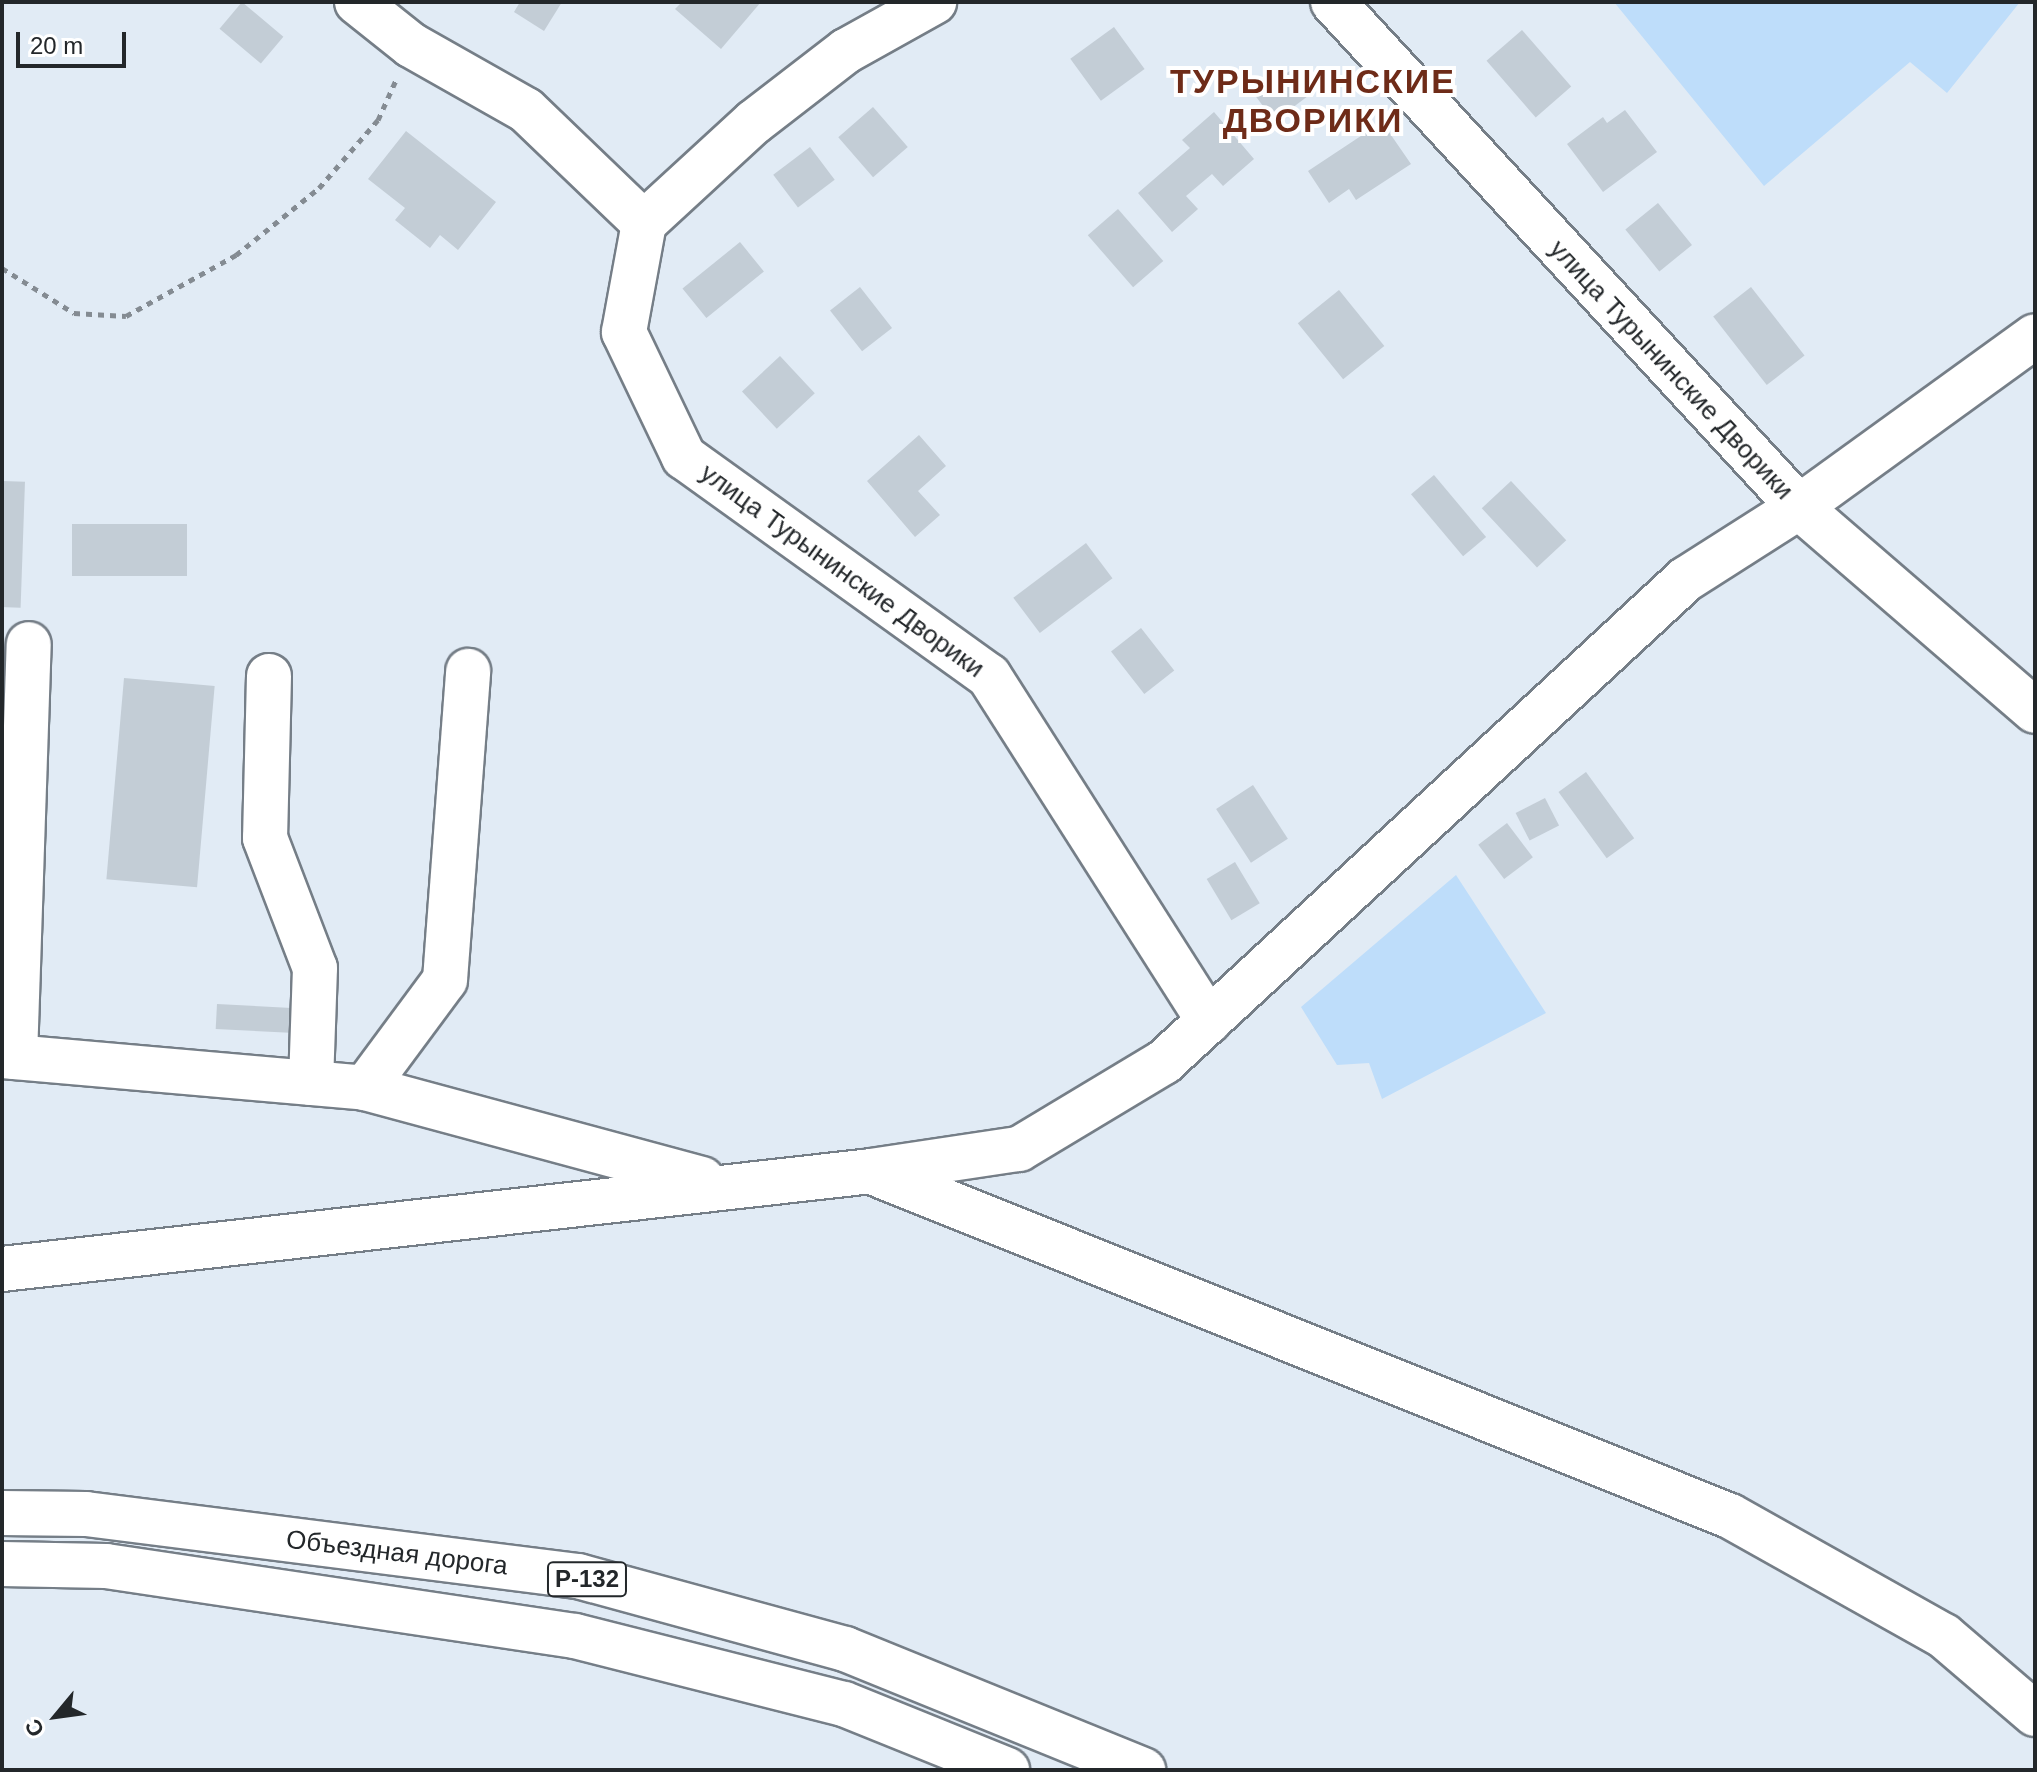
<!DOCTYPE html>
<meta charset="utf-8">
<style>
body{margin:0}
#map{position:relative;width:2037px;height:1772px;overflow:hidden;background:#e1ebf5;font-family:Helvetica,sans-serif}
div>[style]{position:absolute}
.green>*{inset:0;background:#beddfa}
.building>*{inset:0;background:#c3cdd6;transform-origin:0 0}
.path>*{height:5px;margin-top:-2.5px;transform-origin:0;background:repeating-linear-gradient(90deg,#848b92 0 6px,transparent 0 12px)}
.roads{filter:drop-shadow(2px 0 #757e87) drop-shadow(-2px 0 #757e87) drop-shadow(0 2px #757e87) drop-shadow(0 -2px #757e87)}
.minor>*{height:44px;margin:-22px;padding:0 22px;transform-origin:22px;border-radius:22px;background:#fff}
.highway>*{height:44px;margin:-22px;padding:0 22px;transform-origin:22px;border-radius:22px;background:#fff}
span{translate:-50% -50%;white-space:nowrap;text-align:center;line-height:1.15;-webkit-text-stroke:8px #fff;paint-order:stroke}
.shield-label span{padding:2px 6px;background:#fff;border:2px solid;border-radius:6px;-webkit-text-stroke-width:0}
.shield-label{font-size:24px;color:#23272a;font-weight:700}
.street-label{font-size:26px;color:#23272a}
.district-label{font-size:34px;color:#6e2b18;font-weight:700;letter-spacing:2px}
.frame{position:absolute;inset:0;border:4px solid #23272a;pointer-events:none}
.north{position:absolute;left:16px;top:1676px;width:80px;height:80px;-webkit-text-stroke:6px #fff;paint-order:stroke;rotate:241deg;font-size:22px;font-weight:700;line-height:32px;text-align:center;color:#23272a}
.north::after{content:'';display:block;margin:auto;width:28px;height:36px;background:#23272a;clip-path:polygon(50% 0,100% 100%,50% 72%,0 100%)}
.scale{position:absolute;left:16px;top:32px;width:110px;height:36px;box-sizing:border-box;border:4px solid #23272a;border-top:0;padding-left:10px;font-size:24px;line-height:28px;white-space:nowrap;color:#23272a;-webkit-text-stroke:6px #fff;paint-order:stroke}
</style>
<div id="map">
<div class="green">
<i style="clip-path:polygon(1614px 2px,2020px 2px,1947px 93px,1910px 62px,1764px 186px)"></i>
<i style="clip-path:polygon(1456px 875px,1546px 1013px,1382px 1099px,1369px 1063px,1337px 1065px,1301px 1007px)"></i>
</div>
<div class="building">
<i style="left:242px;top:2px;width:54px;height:35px;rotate:40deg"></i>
<i style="clip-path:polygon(520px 2px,562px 2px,544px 31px,514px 12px)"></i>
<i style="clip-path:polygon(682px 2px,761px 2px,721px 49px,675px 9px)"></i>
<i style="left:1114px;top:27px;width:52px;height:54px;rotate:54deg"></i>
<i style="left:1522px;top:30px;width:75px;height:47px;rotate:49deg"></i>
<i style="left:1291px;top:70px;width:31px;height:44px;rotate:53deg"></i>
<i style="left:873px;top:107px;width:53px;height:46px;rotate:49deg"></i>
<i style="clip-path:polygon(1625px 110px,1657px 152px,1603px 192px,1567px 144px,1603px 117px,1607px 123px)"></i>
<i style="clip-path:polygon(1214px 112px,1254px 159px,1223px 186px,1212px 174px,1186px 196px,1198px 209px,1172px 232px,1138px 193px,1190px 148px,1182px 140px)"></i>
<i style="clip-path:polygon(1382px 122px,1411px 164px,1356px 200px,1349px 189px,1329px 203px,1308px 171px)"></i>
<i style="clip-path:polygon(406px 131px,496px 202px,458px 250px,440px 235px,430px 248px,395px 220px,405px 208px,368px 179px)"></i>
<i style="left:810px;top:147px;width:41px;height:46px;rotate:53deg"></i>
<i style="left:1658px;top:203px;width:54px;height:42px;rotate:51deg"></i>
<i style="left:1118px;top:209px;width:69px;height:40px;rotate:49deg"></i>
<i style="left:740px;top:242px;width:38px;height:74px;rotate:51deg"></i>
<i style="left:860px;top:287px;width:52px;height:38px;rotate:52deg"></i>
<i style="left:1751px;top:287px;width:87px;height:48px;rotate:52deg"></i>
<i style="left:1339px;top:290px;width:72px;height:53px;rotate:51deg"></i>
<i style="left:780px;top:356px;width:51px;height:52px;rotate:47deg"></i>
<i style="clip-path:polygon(919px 435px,946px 466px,918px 491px,940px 515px,915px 537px,867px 481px)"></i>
<i style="left:1434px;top:475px;width:81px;height:30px;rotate:50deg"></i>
<i style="left:2px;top:481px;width:23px;height:126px;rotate:2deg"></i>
<i style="left:1511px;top:481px;width:81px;height:40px;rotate:47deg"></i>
<i style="left:72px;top:524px;width:115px;height:52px"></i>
<i style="left:1086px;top:543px;width:44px;height:91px;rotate:53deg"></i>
<i style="left:1141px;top:628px;width:54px;height:38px;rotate:52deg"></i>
<i style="left:124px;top:678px;width:91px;height:202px;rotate:5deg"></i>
<i style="left:1586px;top:772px;width:82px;height:34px;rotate:54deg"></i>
<i style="left:1253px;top:785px;width:64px;height:44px;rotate:57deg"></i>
<i style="left:1545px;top:798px;width:31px;height:33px;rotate:63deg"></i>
<i style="left:1507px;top:823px;width:43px;height:36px;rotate:53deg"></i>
<i style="left:1235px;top:862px;width:48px;height:33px;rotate:59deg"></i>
<i style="left:217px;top:1004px;width:84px;height:25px;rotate:3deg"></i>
</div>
<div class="path">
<i style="left:2px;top:268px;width:85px;rotate:32deg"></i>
<i style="left:74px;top:313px;width:52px;rotate:3.3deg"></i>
<i style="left:126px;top:316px;width:126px;rotate:-29deg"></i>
<i style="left:236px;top:255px;width:107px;rotate:-38.9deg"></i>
<i style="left:319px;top:188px;width:90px;rotate:-49.1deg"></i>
<i style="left:378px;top:120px;width:44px;rotate:-65.8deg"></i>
</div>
<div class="roads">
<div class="minor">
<i style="left:357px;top:2px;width:69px;rotate:38.5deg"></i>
<i style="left:411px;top:45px;width:132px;rotate:29.5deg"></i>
<i style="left:526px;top:110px;width:163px;rotate:43.8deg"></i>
<i style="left:644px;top:223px;width:111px;rotate:100.4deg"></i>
<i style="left:624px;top:332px;width:139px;rotate:64.4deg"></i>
<i style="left:684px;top:457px;width:375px;rotate:35.7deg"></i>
<i style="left:989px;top:676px;width:409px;rotate:57.5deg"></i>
<i style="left:1333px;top:2px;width:687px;rotate:47.3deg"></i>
<i style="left:1799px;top:507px;width:312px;rotate:40.8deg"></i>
<i style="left:644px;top:223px;width:149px;rotate:-42.6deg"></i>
<i style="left:754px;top:122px;width:116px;rotate:-37.7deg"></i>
<i style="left:846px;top:51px;width:101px;rotate:-29.1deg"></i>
<i style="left:269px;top:676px;width:162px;rotate:91.4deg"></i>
<i style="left:265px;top:838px;width:139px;rotate:69deg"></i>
<i style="left:315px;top:968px;width:115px;rotate:92deg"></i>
<i style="left:2px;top:1056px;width:364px;rotate:5deg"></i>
<i style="left:365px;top:1088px;width:349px;rotate:15.1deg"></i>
<i style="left:15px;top:1057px;width:413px;rotate:-88.1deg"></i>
<i style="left:365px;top:1088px;width:134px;rotate:-53.5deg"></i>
<i style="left:445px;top:980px;width:310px;rotate:-85.7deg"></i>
<i style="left:872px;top:1172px;width:924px;rotate:21.85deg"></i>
<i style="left:1730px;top:1516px;width:245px;rotate:29.3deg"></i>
<i style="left:1944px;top:1636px;width:120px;rotate:40.6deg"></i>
<i style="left:2px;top:1269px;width:875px;rotate:-6.43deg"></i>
<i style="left:871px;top:1171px;width:150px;rotate:-8.5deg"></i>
<i style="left:1019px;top:1149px;width:169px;rotate:-31deg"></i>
<i style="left:1164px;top:1062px;width:711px;rotate:-42.78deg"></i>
<i style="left:1686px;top:579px;width:134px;rotate:-32.5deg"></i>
<i style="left:1799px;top:507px;width:291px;rotate:-35.9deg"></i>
</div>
<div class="highway">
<i style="left:2px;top:1513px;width:84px;rotate:0.7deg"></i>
<i style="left:86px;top:1514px;width:496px;rotate:7.2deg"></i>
<i style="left:578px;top:1576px;width:277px;rotate:15.3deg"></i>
<i style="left:845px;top:1649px;width:322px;rotate:22.1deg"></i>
<i style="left:2px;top:1564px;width:104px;rotate:1.1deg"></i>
<i style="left:106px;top:1566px;width:474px;rotate:8.5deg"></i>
<i style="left:575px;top:1636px;width:277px;rotate:14.2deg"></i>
<i style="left:844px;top:1704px;width:176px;rotate:22deg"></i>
</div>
</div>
<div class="shield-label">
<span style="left:587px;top:1579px">Р-132</span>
</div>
<div class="street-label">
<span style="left:1671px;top:370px;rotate:47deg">улица Турынинские Дворики</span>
<span style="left:842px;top:571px;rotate:36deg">улица Турынинские Дворики</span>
<span style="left:397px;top:1553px;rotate:7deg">Объездная дорога</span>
</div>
<div class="district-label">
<span style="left:1313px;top:101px">ТУРЫНИНСКИЕ<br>ДВОРИКИ</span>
</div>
<div class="frame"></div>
<div class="north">С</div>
<div class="scale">20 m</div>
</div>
